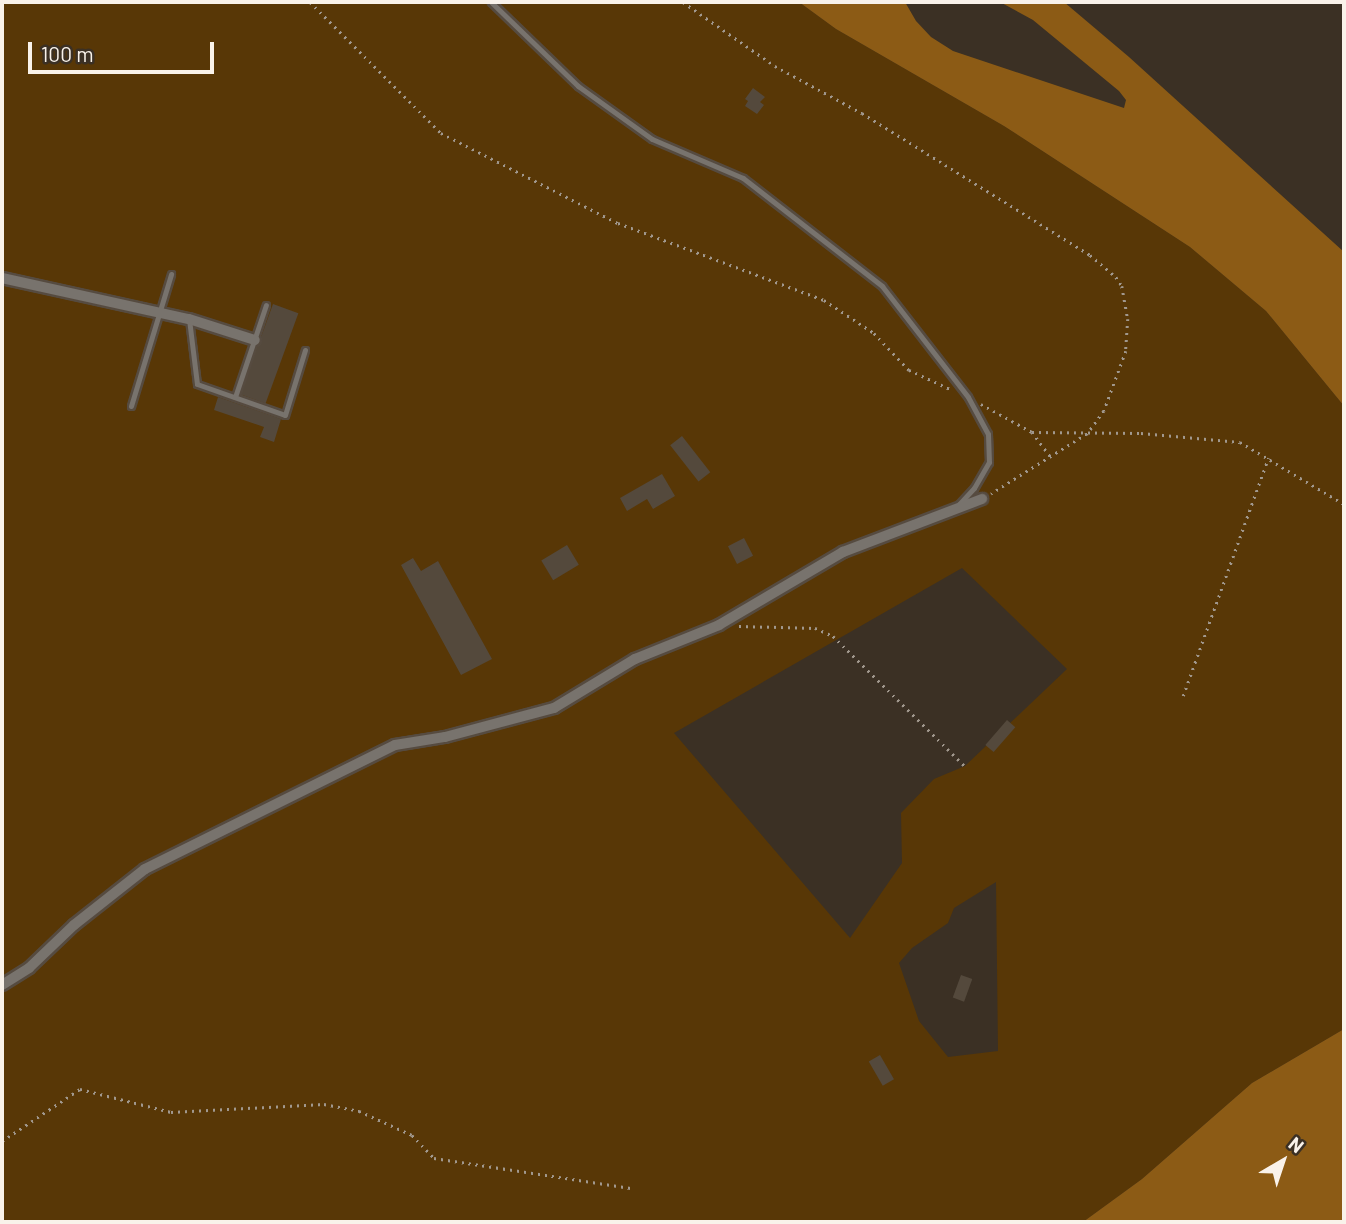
<!DOCTYPE html>
<style>
body{margin:0}
#map{position:relative;width:1346px;height:1224px;overflow:hidden;background:#3b3024;font-family:Barlow,sans-serif}
div>[style]{position:absolute}
.green>*{inset:0;background:#583706}
.water>*{inset:0;background:#8c5b15}
.building>*{inset:0;background:#54493c;transform-origin:0 0}
.path>*{height:2.5px;margin-top:-1.25px;transform-origin:0;background:repeating-linear-gradient(90deg,#a1988e 0 2px,transparent 0 7px)}
.roads{filter:drop-shadow(2px 0 #564b40) drop-shadow(-2px 0 #564b40) drop-shadow(0 2px #564b40) drop-shadow(0 -2px #564b40)}
.service>*{height:5px;margin:-2.5px;padding:0 2.5px;transform-origin:2.5px;border-radius:2.5px;background:#78736d}
.minor>*{height:10px;margin:-5px;padding:0 5px;transform-origin:5px;border-radius:5px;background:#78736d}
span{translate:-50% -50%;white-space:nowrap;text-align:center;line-height:1.15;-webkit-text-stroke:7px #3b3024;paint-order:stroke}
.frame{position:absolute;inset:0;border:4px solid #f9f2ea;pointer-events:none}
.north{position:absolute;left:1248px;top:1126px;width:70px;height:70px;-webkit-text-stroke:5px #3b3024;paint-order:stroke;rotate:39deg;font-size:19px;font-weight:700;line-height:28px;text-align:center;color:#f9f2ea}
.north::after{content:'';display:block;margin:auto;width:24px;height:32px;background:#f9f2ea;clip-path:polygon(50% 0,100% 100%,50% 72%,0 100%)}
.scale{position:absolute;left:28px;top:42px;width:186px;height:32px;box-sizing:border-box;border:4px solid #f9f2ea;border-top:0;padding-left:9px;font-size:21px;line-height:24px;white-space:nowrap;color:#f9f2ea;-webkit-text-stroke:5px #3b3024;paint-order:stroke}
</style>
<div id="map">
<div class="green">
<i style="clip-path:polygon(evenodd,2px 2px,799px 2px,836px 29px,1004px 126px,1190px 247px,1266px 311px,1344px 406px,1344px 1029px,1252px 1083px,1142px 1179px,1083px 1222px,2px 1222px,2px 2px,962px 568px,1067px 669px,965px 766px,934px 779px,901px 813px,902px 863px,850px 938px,674px 733px,962px 568px,2px 2px,996px 882px,998px 1051px,948px 1057px,919px 1021px,899px 963px,912px 948px,948px 923px,954px 908px,996px 882px)"></i>
</div>
<div class="water">
<i style="clip-path:polygon(799px 2px,905px 2px,916px 21px,931px 37px,953px 51px,1124px 108px,1126px 100px,1119px 91px,1033px 20px,1000px 2px,1064px 2px,1129px 57px,1344px 252px,1344px 406px,1266px 311px,1190px 247px,1004px 126px,836px 29px)"></i>
<i style="clip-path:polygon(1344px 1029px,1344px 1222px,1083px 1222px,1142px 1179px,1252px 1083px)"></i>
</div>
<div class="building">
<i style="clip-path:polygon(753px 88px,765px 97px,760px 102px,764px 105px,757px 114px,745px 106px,748px 101px,745px 99px)"></i>
<i style="left:273px;top:304px;width:27px;height:96px;rotate:20deg"></i>
<i style="clip-path:polygon(218px 397px,281px 419px,274px 442px,260px 437px,264px 427px,214px 410px)"></i>
<i style="left:682px;top:436px;width:46px;height:15px;rotate:52deg"></i>
<i style="clip-path:polygon(662px 474px,675px 496px,653px 509px,647px 499px,627px 511px,620px 498px)"></i>
<i style="left:744px;top:538px;width:20px;height:18px;rotate:63deg"></i>
<i style="left:567px;top:545px;width:23px;height:30px;rotate:59deg"></i>
<i style="clip-path:polygon(413px 558px,421px 571px,438px 561px,492px 659px,461px 675px,401px 565px)"></i>
<i style="left:1007px;top:720px;width:11px;height:33px;rotate:41deg"></i>
<i style="left:961px;top:975px;width:12px;height:24px;rotate:20deg"></i>
<i style="left:880px;top:1055px;width:28px;height:13px;rotate:60deg"></i>
</div>
<div class="path">
<i style="left:310px;top:2px;width:185px;rotate:45deg"></i>
<i style="left:441px;top:133px;width:199px;rotate:27deg"></i>
<i style="left:618px;top:223px;width:220px;rotate:20.5deg"></i>
<i style="left:824px;top:300px;width:60px;rotate:33.4deg"></i>
<i style="left:874px;top:333px;width:51px;rotate:46.6deg"></i>
<i style="left:909px;top:370px;width:45px;rotate:24.9deg"></i>
<i style="left:683px;top:2px;width:112px;rotate:34.8deg"></i>
<i style="left:775px;top:66px;width:99px;rotate:28.4deg"></i>
<i style="left:862px;top:113px;width:269px;rotate:31.9deg"></i>
<i style="left:1090px;top:255px;width:34px;rotate:40deg"></i>
<i style="left:1116px;top:277px;width:11px;rotate:56deg"></i>
<i style="left:1122px;top:286px;width:34px;rotate:80deg"></i>
<i style="left:1128px;top:319px;width:32px;rotate:94deg"></i>
<i style="left:1126px;top:351px;width:64px;rotate:110.1deg"></i>
<i style="left:1104px;top:411px;width:29px;rotate:126deg"></i>
<i style="left:1087px;top:434px;width:113px;rotate:148deg"></i>
<i style="left:981px;top:404px;width:58px;rotate:28.8deg"></i>
<i style="left:1032px;top:432px;width:30px;rotate:53deg"></i>
<i style="left:1032px;top:432px;width:109px;rotate:0.5deg"></i>
<i style="left:1141px;top:433px;width:99px;rotate:5.2deg"></i>
<i style="left:1240px;top:442px;width:121px;rotate:30.8deg"></i>
<i style="left:739px;top:626px;width:76px;rotate:1.5deg"></i>
<i style="left:815px;top:628px;width:20px;rotate:24deg"></i>
<i style="left:833px;top:636px;width:185px;rotate:44.6deg"></i>
<i style="left:1183px;top:696px;width:253px;rotate:-70.3deg"></i>
<i style="left:2px;top:1141px;width:94px;rotate:-33.7deg"></i>
<i style="left:80px;top:1089px;width:94px;rotate:14.2deg"></i>
<i style="left:171px;top:1112px;width:153px;rotate:-3deg"></i>
<i style="left:324px;top:1104px;width:36px;rotate:11deg"></i>
<i style="left:359px;top:1111px;width:58px;rotate:24.4deg"></i>
<i style="left:412px;top:1135px;width:32px;rotate:46deg"></i>
<i style="left:434px;top:1158px;width:199px;rotate:8.7deg"></i>
</div>
<div class="roads">
<div class="service">
<i style="left:491px;top:2px;width:121px;rotate:44deg"></i>
<i style="left:578px;top:86px;width:91px;rotate:35.6deg"></i>
<i style="left:652px;top:139px;width:99px;rotate:23.2deg"></i>
<i style="left:743px;top:178px;width:176px;rotate:37.8deg"></i>
<i style="left:882px;top:286px;width:140px;rotate:52.2deg"></i>
<i style="left:968px;top:397px;width:42px;rotate:61.6deg"></i>
<i style="left:988px;top:434px;width:28px;rotate:88deg"></i>
<i style="left:989px;top:462px;width:30px;rotate:120deg"></i>
<i style="left:974px;top:488px;width:22px;rotate:133deg"></i>
<i style="left:189px;top:319px;width:65px;rotate:83deg"></i>
<i style="left:197px;top:384px;width:93px;rotate:19.4deg"></i>
<i style="left:285px;top:415px;width:68px;rotate:-72.9deg"></i>
<i style="left:235px;top:397px;width:97px;rotate:-71.4deg"></i>
<i style="left:131px;top:406px;width:138px;rotate:-73.1deg"></i>
</div>
<div class="minor">
<i style="left:2px;top:278px;width:191px;rotate:12.4deg"></i>
<i style="left:189px;top:319px;width:69px;rotate:17.7deg"></i>
<i style="left:2px;top:985px;width:32px;rotate:-32deg"></i>
<i style="left:29px;top:968px;width:62px;rotate:-43.7deg"></i>
<i style="left:74px;top:925px;width:90px;rotate:-38.3deg"></i>
<i style="left:145px;top:869px;width:279px;rotate:-26.4deg"></i>
<i style="left:395px;top:745px;width:51px;rotate:-9.1deg"></i>
<i style="left:445px;top:737px;width:113px;rotate:-14.9deg"></i>
<i style="left:554px;top:708px;width:95px;rotate:-31.2deg"></i>
<i style="left:635px;top:659px;width:91px;rotate:-22deg"></i>
<i style="left:719px;top:625px;width:144px;rotate:-30.5deg"></i>
<i style="left:843px;top:552px;width:149px;rotate:-20.9deg"></i>
</div>
</div>
<div class="frame"></div>
<div class="north">N</div>
<div class="scale">100 m</div>
</div>
